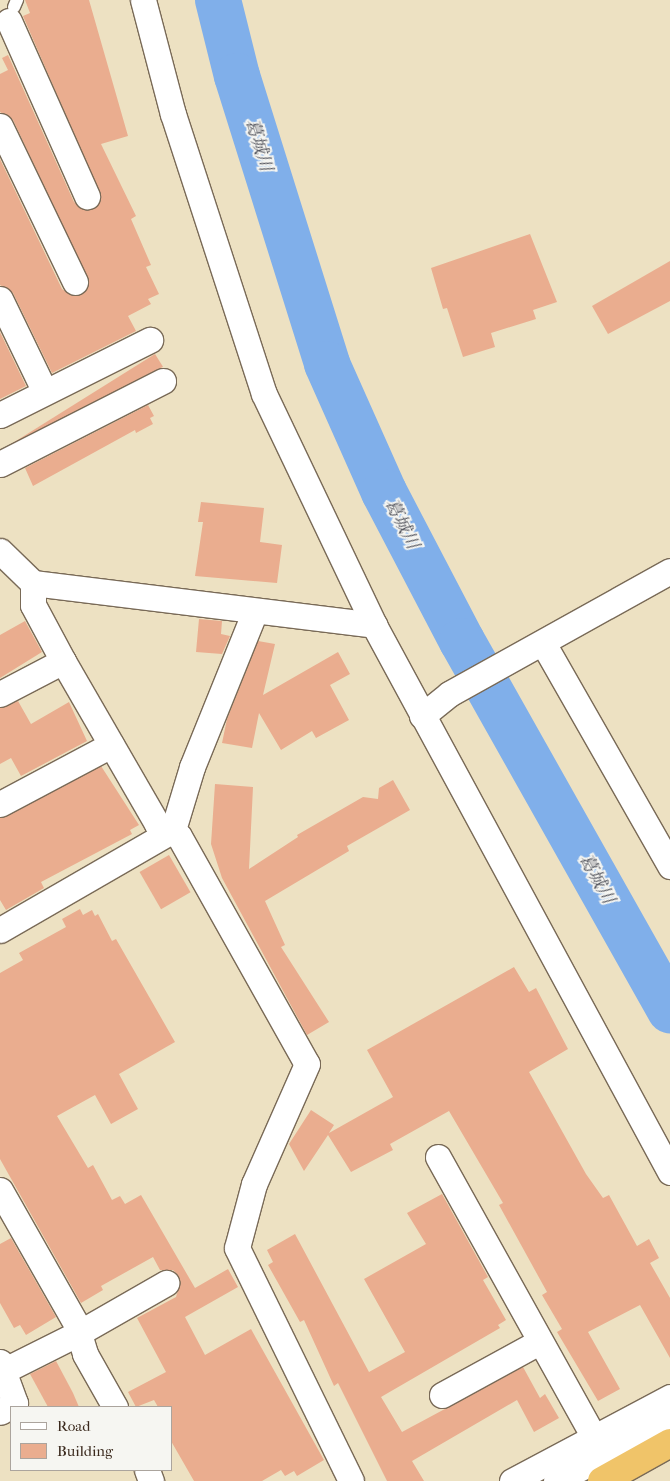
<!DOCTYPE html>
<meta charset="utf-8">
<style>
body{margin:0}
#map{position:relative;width:670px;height:1481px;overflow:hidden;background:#ede1c2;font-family:"IM FELL French Canon","Noto Serif JP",serif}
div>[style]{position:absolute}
.river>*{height:46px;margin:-23px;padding:0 23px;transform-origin:23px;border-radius:23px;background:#80afea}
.building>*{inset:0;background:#eaad8f;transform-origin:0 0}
.roads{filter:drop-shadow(1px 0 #796a57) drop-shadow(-1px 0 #796a57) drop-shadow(0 1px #796a57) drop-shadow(0 -1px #796a57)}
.service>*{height:12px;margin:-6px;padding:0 6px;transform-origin:6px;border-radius:6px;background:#fff}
.minor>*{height:25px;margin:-12.5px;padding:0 12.5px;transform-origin:12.5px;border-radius:12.5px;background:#fff}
.trunk>*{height:28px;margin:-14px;padding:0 14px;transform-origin:14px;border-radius:14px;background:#f0c469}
span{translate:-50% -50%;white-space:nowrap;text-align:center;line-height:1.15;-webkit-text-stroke:4px #f6f6f2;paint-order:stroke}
.water-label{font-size:18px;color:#50525b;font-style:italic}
.legend{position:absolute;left:10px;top:1406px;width:162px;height:65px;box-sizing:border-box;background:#f6f6f2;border:1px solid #aba49d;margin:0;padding:6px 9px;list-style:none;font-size:15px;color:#3b2a1e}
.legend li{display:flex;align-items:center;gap:10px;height:25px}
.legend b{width:25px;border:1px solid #aba49d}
</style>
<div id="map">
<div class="river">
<i style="left:218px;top:0;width:78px;rotate:76deg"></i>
<i style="left:237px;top:76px;width:302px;rotate:72.6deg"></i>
<i style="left:327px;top:364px;width:140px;rotate:66deg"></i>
<i style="left:384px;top:492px;width:168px;rotate:62.4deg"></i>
<i style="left:462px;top:641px;width:424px;rotate:60.6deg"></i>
</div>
<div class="building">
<i style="clip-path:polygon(25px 0,89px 0,128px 136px,101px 144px,136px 216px,131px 219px,151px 265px,146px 267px,159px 294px,148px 299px,151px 304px,128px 316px,136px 331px,52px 373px,13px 293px,0 285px,0 159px,62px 289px,73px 296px,81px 295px,89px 283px,13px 120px,0 112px,0 74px,8px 70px,2px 58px,8px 55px,74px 202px,85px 210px,92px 209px,101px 197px,23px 16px,30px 13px)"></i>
<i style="clip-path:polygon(530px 234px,557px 302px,533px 310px,536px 319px,491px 333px,495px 347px,463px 357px,447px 308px,443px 309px,431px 268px)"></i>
<i style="clip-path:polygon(670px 261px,670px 301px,608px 334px,592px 306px)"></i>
<i style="clip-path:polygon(0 332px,26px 386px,0 399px)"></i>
<i style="left:155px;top:354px;width:15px;height:172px;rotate:58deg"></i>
<i style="clip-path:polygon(148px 405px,154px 416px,150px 418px,153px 424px,136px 433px,135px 430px,33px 486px,25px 468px)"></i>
<i style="clip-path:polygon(201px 502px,264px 508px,260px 542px,282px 545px,277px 583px,195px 576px,203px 522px,198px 522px)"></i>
<i style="clip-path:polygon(199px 619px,222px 621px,221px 634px,230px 636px,222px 654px,196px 652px)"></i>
<i style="clip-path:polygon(25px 621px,42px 652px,0 678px,0 635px)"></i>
<i style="clip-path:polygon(258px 641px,275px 644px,263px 695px,338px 652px,350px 674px,330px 685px,349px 720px,316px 738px,312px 731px,281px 750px,259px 713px,252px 748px,222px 743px,227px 719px)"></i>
<i style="clip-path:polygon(18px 701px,31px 724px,69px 702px,87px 741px,21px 776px,11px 758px,0 764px,0 708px)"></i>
<i style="clip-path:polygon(101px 766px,139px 825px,130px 830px,132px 834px,41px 882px,44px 888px,6px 910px,0 900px,0 818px)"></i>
<i style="clip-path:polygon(393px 780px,410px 810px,347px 846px,349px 851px,265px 901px,285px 945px,281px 947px,329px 1022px,307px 1035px,222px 878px,211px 844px,215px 784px,253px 787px,249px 869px,298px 837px,297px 835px,363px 797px,378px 799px,379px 788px)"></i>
<i style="left:169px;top:855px;width:43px;height:34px;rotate:60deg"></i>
<i style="clip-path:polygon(80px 909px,83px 915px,92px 910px,95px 916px,98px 914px,112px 941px,116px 939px,175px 1042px,119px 1074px,138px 1109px,111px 1124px,95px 1095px,57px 1116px,88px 1168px,93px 1165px,112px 1200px,120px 1196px,125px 1204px,141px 1195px,195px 1288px,228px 1269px,238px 1287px,185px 1317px,205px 1355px,251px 1329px,324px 1460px,297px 1476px,294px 1471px,285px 1476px,281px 1470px,262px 1481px,194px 1481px,171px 1441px,171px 1407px,158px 1407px,154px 1400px,136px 1407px,128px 1392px,166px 1372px,137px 1318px,176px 1297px,180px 1284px,178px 1275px,173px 1270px,160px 1270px,153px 1257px,101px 1286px,103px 1290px,81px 1303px,0 1159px,0 973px,23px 960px,19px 953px,66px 927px,62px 919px)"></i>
<i style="clip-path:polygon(514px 967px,529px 992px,536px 988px,568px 1049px,529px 1072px,586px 1174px,603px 1198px,609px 1195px,637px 1246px,649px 1239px,659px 1258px,650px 1263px,670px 1298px,670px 1358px,640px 1305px,588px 1332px,620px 1389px,598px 1401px,557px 1332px,562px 1329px,542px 1295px,547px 1292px,499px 1205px,503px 1203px,449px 1111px,390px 1144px,393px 1150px,351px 1172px,328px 1135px,304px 1171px,289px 1144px,311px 1110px,334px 1125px,329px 1133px,393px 1097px,367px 1050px)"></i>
<i style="clip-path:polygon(442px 1194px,488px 1277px,483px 1280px,506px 1320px,498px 1325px,500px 1328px,381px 1397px,402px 1432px,523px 1367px,540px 1398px,545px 1394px,559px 1418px,534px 1432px,517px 1400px,412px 1461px,424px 1481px,387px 1481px,338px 1383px,334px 1386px,304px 1320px,300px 1322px,268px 1265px,273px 1262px,267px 1250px,295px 1234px,369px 1372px,405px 1352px,364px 1279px,426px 1244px,407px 1213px)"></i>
<i style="clip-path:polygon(11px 1238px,56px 1317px,26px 1335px,20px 1325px,14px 1328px,0 1303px,0 1244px)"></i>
<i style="clip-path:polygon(56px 1361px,73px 1393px,79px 1407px,48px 1407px,30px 1374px)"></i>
</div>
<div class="roads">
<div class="service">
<i style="left:14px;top:7px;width:8px;rotate:-67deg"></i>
</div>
<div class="minor">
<i style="left:143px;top:0;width:118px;rotate:75.3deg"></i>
<i style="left:173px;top:114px;width:294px;rotate:72deg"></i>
<i style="left:264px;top:394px;width:256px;rotate:64.5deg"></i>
<i style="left:374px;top:625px;width:622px;rotate:61.58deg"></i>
<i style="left:9px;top:21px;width:192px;rotate:66deg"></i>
<i style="left:0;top:126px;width:173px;rotate:64.3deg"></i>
<i style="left:0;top:299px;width:103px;rotate:64.2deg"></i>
<i style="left:0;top:415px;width:168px;rotate:-26.6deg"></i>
<i style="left:0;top:464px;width:183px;rotate:-27deg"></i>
<i style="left:0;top:551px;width:46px;rotate:44.1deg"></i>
<i style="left:33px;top:583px;width:344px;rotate:7deg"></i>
<i style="left:33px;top:583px;width:22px;rotate:90deg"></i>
<i style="left:33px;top:605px;width:64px;rotate:61.8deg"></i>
<i style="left:63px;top:661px;width:188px;rotate:60deg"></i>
<i style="left:157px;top:824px;width:25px;rotate:29deg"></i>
<i style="left:179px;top:836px;width:261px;rotate:60.7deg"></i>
<i style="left:307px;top:1064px;width:131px;rotate:113.8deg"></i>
<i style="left:254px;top:1184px;width:66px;rotate:104.9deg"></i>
<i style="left:237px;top:1248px;width:259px;rotate:63.9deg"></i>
<i style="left:543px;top:643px;width:257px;rotate:60.3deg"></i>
<i style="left:0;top:694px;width:71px;rotate:-27.6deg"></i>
<i style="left:422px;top:716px;width:35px;rotate:-39deg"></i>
<i style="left:449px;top:694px;width:253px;rotate:-29.1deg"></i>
<i style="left:0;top:804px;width:126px;rotate:-28deg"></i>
<i style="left:0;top:930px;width:200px;rotate:-30deg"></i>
<i style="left:173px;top:830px;width:66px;rotate:-73.2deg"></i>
<i style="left:192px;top:767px;width:168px;rotate:-68deg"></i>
<i style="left:438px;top:1157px;width:321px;rotate:60.9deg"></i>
<i style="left:0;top:1190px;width:154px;rotate:60.4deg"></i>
<i style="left:76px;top:1324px;width:31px;rotate:73deg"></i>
<i style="left:85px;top:1354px;width:61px;rotate:60.5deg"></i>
<i style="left:0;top:1362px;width:44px;rotate:69.9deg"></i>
<i style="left:15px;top:1403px;width:17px;rotate:149deg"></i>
<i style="left:5px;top:1370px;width:80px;rotate:-26.6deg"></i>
<i style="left:77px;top:1334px;width:103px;rotate:-29.8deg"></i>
<i style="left:442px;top:1395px;width:111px;rotate:-28.7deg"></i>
<i style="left:147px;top:1470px;width:12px;rotate:70deg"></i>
<i style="left:512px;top:1481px;width:179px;rotate:-28deg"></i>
<i style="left:556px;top:1481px;width:129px;rotate:-27.8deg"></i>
</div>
<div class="trunk">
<i style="left:602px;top:1481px;width:78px;rotate:-29.2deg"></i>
</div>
</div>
<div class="water-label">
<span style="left:258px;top:145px;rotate:73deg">葛城川</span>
<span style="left:401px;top:524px;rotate:63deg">葛城川</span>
<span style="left:596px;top:879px;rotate:61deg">葛城川</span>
</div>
<ul class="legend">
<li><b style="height:6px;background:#fff"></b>Road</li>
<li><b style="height:14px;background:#eaad8f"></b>Building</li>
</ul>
</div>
